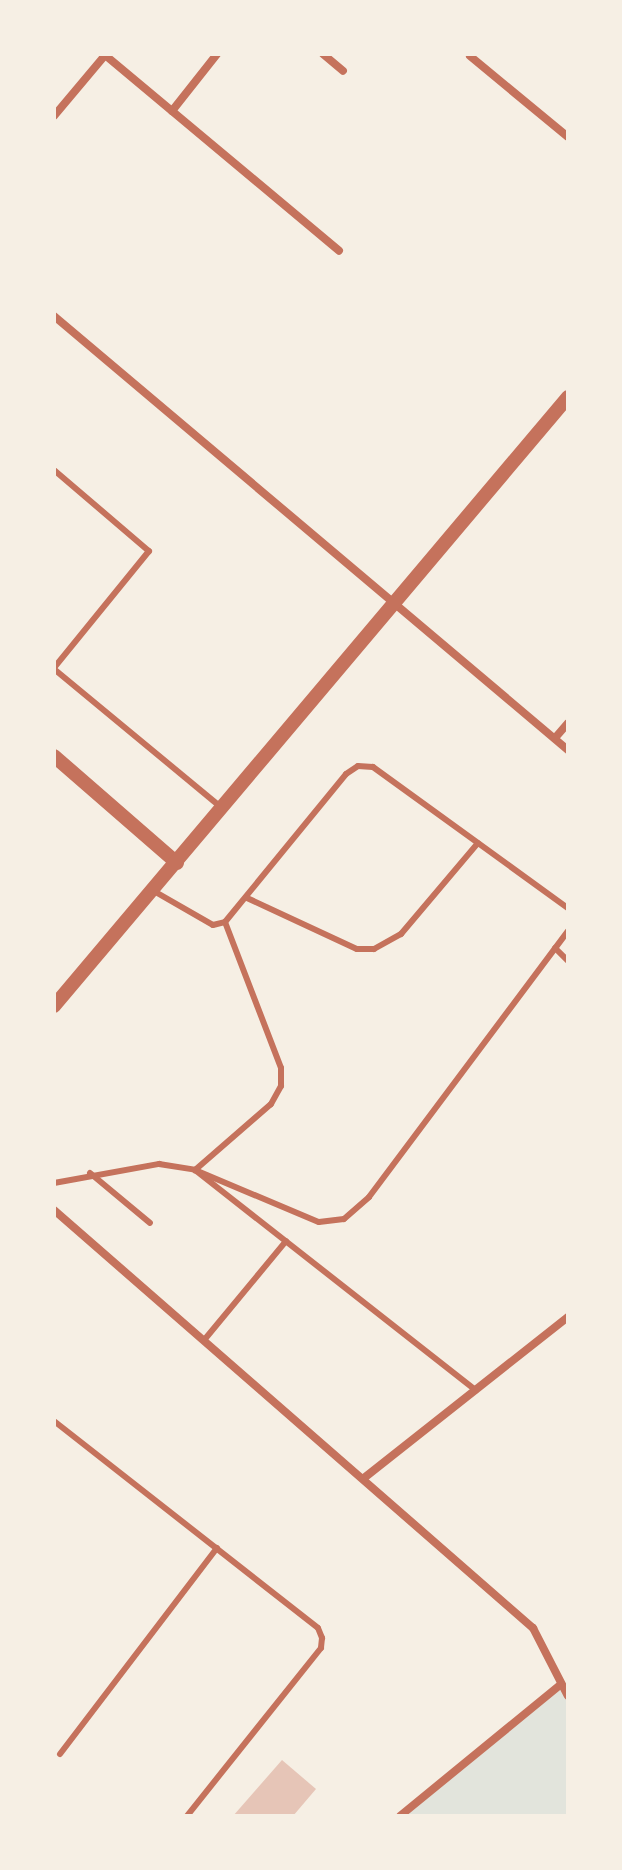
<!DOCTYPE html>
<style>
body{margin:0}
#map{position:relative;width:622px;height:1870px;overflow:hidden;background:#f6efe4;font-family:Spectral,serif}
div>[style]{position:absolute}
.green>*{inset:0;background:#e2e4dc}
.building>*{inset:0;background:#e6c5b7}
.service>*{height:6px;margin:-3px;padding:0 3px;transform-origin:3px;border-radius:3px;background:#c5725c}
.minor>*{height:8px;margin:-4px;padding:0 4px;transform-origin:4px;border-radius:4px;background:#c5725c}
.tertiary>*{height:14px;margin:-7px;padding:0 7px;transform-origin:7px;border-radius:7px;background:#c5725c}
span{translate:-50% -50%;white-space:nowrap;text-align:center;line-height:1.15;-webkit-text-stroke:7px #f6efe4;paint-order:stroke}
.frame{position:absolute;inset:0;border:56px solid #f6efe4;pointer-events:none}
</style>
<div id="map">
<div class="green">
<i style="clip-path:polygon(561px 1684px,568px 1696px,568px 1816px,400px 1816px)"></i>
</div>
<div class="building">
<i style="clip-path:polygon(282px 1760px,316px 1789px,293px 1816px,233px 1816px)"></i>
</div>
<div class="service">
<i style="left:54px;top:470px;width:125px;rotate:40.5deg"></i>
<i style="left:149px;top:551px;width:151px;rotate:129.1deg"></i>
<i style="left:54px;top:669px;width:217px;rotate:39.6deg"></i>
<i style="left:152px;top:890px;width:70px;rotate:29.8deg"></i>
<i style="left:213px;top:925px;width:12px;rotate:-14deg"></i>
<i style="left:225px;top:922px;width:191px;rotate:-50.7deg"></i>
<i style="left:346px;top:774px;width:14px;rotate:-34deg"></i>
<i style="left:358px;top:766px;width:15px;rotate:4deg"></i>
<i style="left:373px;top:767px;width:241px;rotate:35.9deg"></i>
<i style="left:247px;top:898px;width:121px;rotate:24.9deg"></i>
<i style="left:357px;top:949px;width:17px"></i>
<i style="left:374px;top:949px;width:31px;rotate:-29deg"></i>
<i style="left:401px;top:934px;width:119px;rotate:-49.8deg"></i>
<i style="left:225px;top:922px;width:156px;rotate:69deg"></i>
<i style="left:281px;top:1068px;width:18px;rotate:90deg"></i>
<i style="left:281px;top:1086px;width:21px;rotate:119deg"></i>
<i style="left:271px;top:1104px;width:101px;rotate:139deg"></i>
<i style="left:195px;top:1170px;width:357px;rotate:38.1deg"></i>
<i style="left:555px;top:948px;width:18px;rotate:45deg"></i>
<i style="left:90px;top:1173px;width:78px;rotate:39.8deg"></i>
<i style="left:54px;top:1183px;width:107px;rotate:-10.3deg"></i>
<i style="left:159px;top:1164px;width:36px;rotate:9deg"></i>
<i style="left:195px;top:1170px;width:134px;rotate:22.8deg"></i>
<i style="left:319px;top:1222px;width:25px;rotate:-7deg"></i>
<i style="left:344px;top:1219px;width:33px;rotate:-41deg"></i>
<i style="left:369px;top:1197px;width:332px;rotate:-53.2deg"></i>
<i style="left:205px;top:1339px;width:127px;rotate:-50.4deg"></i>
<i style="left:54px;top:1421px;width:335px;rotate:38.1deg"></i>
<i style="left:318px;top:1628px;width:11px;rotate:68deg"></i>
<i style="left:322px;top:1638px;width:10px;rotate:96deg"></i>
<i style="left:321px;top:1648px;width:215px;rotate:128.6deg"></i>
<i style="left:60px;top:1754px;width:259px;rotate:-52.7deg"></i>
</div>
<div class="minor">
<i style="left:323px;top:54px;width:26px;rotate:40deg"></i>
<i style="left:105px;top:55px;width:305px;rotate:39.9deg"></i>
<i style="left:470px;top:56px;width:127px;rotate:39.6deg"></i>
<i style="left:172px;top:111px;width:73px;rotate:-51.7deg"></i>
<i style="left:54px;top:116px;width:81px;rotate:-50deg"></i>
<i style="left:54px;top:316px;width:673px;rotate:40.18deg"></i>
<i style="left:555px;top:738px;width:20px;rotate:-49deg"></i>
<i style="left:54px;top:1210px;width:636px;rotate:41.11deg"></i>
<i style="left:533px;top:1628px;width:76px;rotate:62.8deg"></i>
<i style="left:364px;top:1478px;width:260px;rotate:-38.3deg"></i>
<i style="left:400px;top:1816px;width:208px;rotate:-39.3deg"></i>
</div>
<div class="tertiary">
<i style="left:54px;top:756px;width:163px;rotate:41deg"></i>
<i style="left:54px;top:1006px;width:797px;rotate:-49.84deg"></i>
</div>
<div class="frame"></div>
</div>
